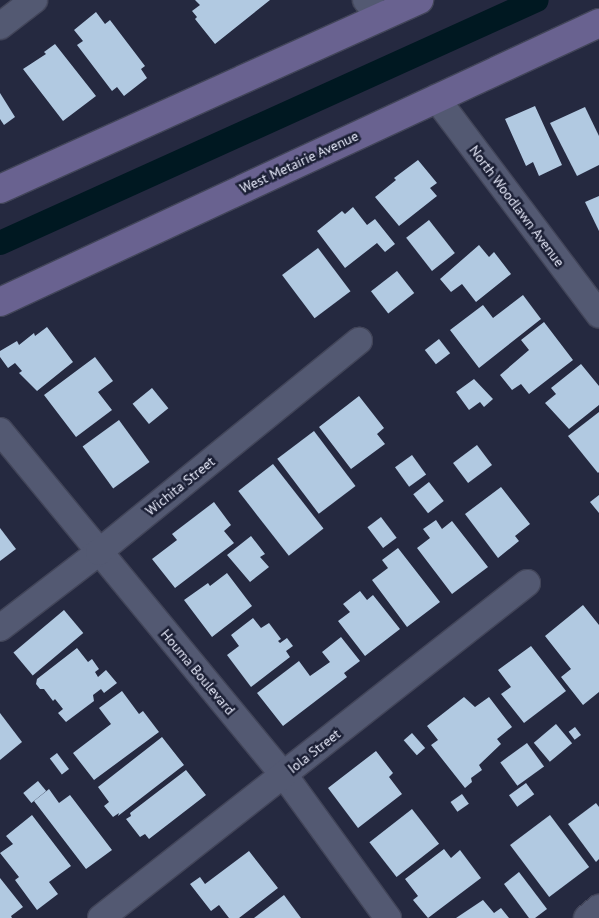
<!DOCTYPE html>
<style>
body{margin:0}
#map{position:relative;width:599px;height:918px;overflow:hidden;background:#252940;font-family:"PT Sans",sans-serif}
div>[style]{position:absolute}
.canal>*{height:24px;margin:-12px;padding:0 12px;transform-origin:12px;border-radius:12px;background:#001821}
.building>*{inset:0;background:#b1c9e1;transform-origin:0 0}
.roads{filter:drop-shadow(1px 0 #424559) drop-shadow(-1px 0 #424559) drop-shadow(0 1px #424559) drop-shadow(0 -1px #424559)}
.minor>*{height:26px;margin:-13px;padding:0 13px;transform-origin:13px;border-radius:13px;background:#535972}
.secondary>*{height:28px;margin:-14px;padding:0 14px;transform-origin:14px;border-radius:14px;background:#696290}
span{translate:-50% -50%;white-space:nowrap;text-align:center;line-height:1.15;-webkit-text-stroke:5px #1b1f35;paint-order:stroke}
.street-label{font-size:14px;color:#e8ebfb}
</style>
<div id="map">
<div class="canal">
<i style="left:0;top:243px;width:589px;rotate:-24.35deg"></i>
</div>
<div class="building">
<i style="clip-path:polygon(195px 0,270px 0,215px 44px,195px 19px,197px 17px,192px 11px,200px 5px)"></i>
<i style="clip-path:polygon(96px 12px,105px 24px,110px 20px,145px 66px,141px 69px,147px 78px,124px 96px,117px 87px,112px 91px,77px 45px,83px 41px,74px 30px)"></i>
<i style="clip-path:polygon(55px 44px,96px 96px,63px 121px,23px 69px,46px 54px,44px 52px)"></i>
<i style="clip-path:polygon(0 93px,15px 117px,4px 125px,0 119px)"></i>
<i style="clip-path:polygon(535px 106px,562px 165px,539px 176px,533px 162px,526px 166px,505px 119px)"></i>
<i style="clip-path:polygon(585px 107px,599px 136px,599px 165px,577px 176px,550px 123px)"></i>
<i style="clip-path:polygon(418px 160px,437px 183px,430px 188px,437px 196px,399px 226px,375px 197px,396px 180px,394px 178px)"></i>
<i style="clip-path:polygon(599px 196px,599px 231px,585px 202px)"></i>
<i style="clip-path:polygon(353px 207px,367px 225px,375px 219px,395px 244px,385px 252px,377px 243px,345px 268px,317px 231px,342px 211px,345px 214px)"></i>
<i style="left:429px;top:220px;width:42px;height:29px;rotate:52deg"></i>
<i style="clip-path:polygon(479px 245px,489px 257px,494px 252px,511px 274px,476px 302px,462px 284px,451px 292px,440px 279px)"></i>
<i style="left:318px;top:248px;width:54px;height:45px;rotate:53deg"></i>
<i style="left:397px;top:271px;width:28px;height:33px;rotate:52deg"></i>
<i style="clip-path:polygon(523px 295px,541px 319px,479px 368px,450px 330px,483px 305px,493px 318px)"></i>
<i style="clip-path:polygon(544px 322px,573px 360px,529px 394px,521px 384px,512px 390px,500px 375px,529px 350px,521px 340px)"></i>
<i style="clip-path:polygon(47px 327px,73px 362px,37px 391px,19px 373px,22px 371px,15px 363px,8px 368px,0 357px,0 351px,17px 341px,19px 345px,34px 333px,35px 336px)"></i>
<i style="left:439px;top:339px;width:18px;height:18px;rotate:52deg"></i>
<i style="clip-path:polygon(95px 357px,113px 381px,98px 392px,112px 410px,76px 437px,44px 395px)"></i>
<i style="clip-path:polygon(581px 364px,599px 386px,599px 405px,569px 429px,545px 403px,556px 394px,551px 388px)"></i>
<i style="clip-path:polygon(474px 379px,493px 399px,484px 407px,480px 402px,469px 410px,456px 392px)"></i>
<i style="left:152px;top:388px;width:26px;height:25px;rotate:51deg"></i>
<i style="clip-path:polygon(359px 396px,384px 428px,377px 434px,385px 444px,351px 469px,319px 427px)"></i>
<i style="clip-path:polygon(599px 412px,599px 472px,598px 473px,568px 436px)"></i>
<i style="left:119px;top:420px;width:52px;height:45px;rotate:54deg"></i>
<i style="left:314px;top:431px;width:69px;height:46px;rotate:53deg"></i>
<i style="left:477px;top:445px;width:25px;height:30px;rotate:53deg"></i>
<i style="left:412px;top:455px;width:24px;height:21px;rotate:54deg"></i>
<i style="left:273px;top:464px;width:82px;height:44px;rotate:52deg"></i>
<i style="left:429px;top:482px;width:24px;height:20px;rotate:52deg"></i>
<i style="clip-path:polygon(501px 487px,530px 524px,515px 536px,519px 541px,498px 558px,465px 514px)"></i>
<i style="clip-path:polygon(599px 495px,599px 513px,590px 502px)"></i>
<i style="clip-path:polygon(214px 502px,231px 525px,224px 531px,234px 543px,175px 588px,152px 559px,177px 540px,172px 534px)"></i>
<i style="left:381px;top:517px;width:26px;height:17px;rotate:53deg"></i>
<i style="clip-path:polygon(436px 520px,442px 529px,452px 521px,488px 567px,452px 594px,417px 548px,430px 538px,423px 529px)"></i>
<i style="clip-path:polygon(0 528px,16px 549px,0 561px)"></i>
<i style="clip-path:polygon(251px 536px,265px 554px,260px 557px,269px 567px,250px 582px,227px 555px)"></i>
<i style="clip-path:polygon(398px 548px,440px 602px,407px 627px,372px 580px,388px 568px,382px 560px)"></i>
<i style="clip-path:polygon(227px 573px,252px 606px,212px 637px,184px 600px,208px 583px,210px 586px)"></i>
<i style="clip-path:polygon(360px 591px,367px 600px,373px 595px,400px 629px,365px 656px,338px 621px,350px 612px,343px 604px)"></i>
<i style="clip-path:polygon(583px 605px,599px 625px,599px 692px,583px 705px,561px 677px,571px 669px,545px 636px)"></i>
<i style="left:64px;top:610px;width:30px;height:66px;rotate:50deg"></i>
<i style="clip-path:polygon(253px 618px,261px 628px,269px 623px,281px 639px,278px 641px,280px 643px,287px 638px,293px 646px,286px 651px,290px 657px,251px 687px,227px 655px,239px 646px,231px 635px)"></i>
<i style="clip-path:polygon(341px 637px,360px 661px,344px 673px,347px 677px,283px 726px,257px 693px,299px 661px,310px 676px,330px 662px,322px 652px)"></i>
<i style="clip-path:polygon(531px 646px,566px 691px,524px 723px,501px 694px,511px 687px,498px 670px)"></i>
<i style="clip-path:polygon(77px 648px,88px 662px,92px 659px,99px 669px,95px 672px,98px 677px,106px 670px,117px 683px,104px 693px,101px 689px,93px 695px,94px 701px,66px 722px,58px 713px,63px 709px,55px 699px,53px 701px,44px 689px,40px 689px,36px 684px,37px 679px)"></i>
<i style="clip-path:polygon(122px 691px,139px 714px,143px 711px,159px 732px,94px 780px,73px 753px,111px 724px,99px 708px)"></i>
<i style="clip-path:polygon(464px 697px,475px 707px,489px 697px,512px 727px,497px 739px,501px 744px,479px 765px,482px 770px,471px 778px,472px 782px,465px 788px,431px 745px,438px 740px,427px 726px)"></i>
<i style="clip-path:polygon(0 713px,22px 742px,0 760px)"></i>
<i style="left:556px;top:724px;width:25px;height:29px;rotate:50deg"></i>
<i style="left:575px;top:727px;width:10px;height:8px;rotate:53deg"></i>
<i style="left:412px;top:733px;width:20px;height:11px;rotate:49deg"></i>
<i style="clip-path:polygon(162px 737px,184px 765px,118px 816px,119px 813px,113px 817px,104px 806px,109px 802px,98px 787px)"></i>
<i style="left:527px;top:743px;width:29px;height:33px;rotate:54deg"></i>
<i style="clip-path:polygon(376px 751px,393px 773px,389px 777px,402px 794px,358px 828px,328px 788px)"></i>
<i style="left:57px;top:753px;width:20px;height:9px;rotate:53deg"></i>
<i style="clip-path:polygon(186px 770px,206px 795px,149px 839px,145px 834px,140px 837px,126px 819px,131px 816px,130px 813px)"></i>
<i style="left:38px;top:781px;width:13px;height:19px;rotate:51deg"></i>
<i style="left:526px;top:783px;width:14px;height:21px;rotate:54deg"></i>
<i style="clip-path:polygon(49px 789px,59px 803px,70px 795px,112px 850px,86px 869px,34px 801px)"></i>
<i style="left:462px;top:794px;width:12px;height:14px;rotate:55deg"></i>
<i style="clip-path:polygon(596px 803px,599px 807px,599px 859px,596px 862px,568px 824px)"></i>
<i style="left:412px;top:809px;width:44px;height:54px;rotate:52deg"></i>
<i style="clip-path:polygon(32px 815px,71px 866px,49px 882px,58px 894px,37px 910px,15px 880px,19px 877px,0 853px,13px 844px,6px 836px)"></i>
<i style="left:550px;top:815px;width:65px;height:50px;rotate:53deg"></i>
<i style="clip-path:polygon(444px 849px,451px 858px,460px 850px,481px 878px,428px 918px,413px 900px,418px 896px,405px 879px)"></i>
<i style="clip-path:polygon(249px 851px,278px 888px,239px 918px,229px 918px,219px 905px,211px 911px,190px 884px,200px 877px,205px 884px)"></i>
<i style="clip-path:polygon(519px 872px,547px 909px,535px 918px,529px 918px,504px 884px)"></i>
<i style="clip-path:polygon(0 878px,23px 907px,11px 916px,12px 918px,0 918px)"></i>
<i style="clip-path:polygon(284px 895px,301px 918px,254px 918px)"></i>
<i style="clip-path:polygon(483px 900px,494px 913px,501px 908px,509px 918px,456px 918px)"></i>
</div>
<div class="roads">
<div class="minor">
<i style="left:366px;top:0;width:22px;rotate:51deg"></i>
<i style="left:0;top:26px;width:43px;rotate:-37.4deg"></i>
<i style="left:436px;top:98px;width:271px;rotate:53deg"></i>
<i style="left:0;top:431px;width:446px;rotate:50.5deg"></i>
<i style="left:284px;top:775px;width:177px;rotate:54deg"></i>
<i style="left:0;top:628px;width:125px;rotate:-37.5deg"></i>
<i style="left:99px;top:552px;width:335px;rotate:-39.1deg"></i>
<i style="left:101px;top:918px;width:542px;rotate:-38.18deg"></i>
<i style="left:587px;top:918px;width:16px;rotate:-40deg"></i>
</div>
<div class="secondary">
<i style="left:0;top:189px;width:460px;rotate:-24.3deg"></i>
<i style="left:0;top:302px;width:661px;rotate:-24.97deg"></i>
</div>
</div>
<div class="street-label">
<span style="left:299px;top:162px;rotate:-25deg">West Metairie Avenue</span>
<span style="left:517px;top:206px;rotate:53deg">North Woodlawn Avenue</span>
<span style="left:180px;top:486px;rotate:-39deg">Wichita Street</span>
<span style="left:198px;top:672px;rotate:50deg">Houma Boulevard</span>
<span style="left:314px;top:751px;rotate:-38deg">Iola Street</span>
</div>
</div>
